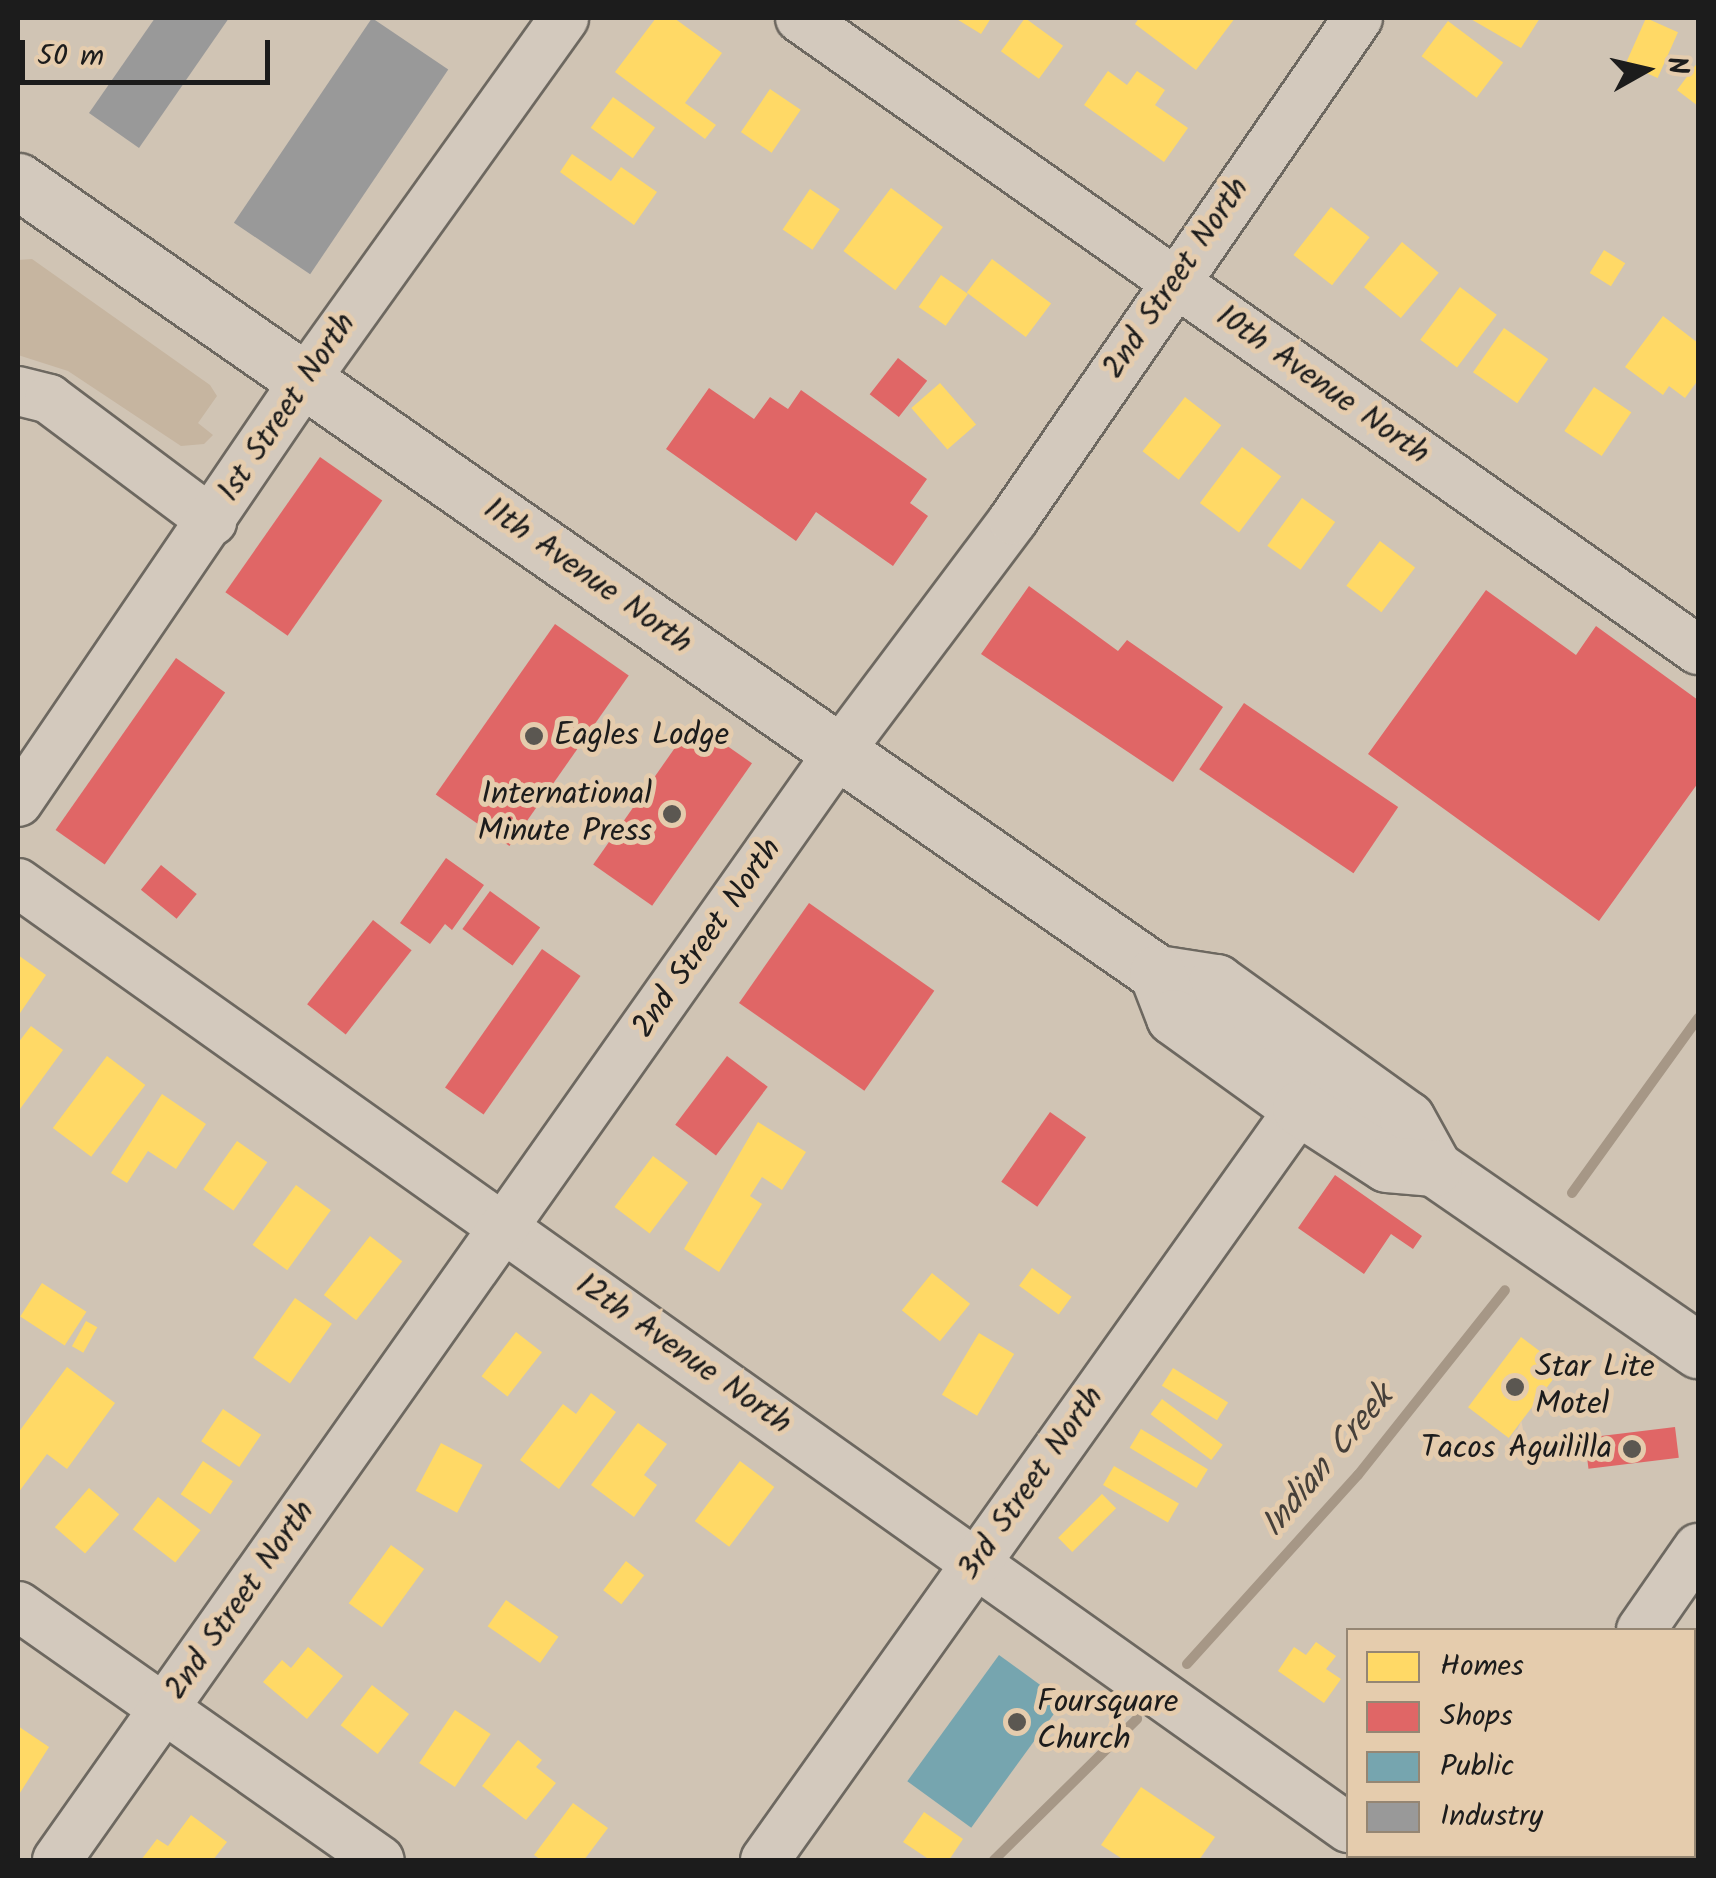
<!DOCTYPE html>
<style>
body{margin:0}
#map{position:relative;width:1716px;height:1878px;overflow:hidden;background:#d0c4b4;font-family:Kalam,sans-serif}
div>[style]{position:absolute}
.green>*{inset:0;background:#c6b5a0}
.homes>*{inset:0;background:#ffd966;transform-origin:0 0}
.shops>*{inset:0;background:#e06666;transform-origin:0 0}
.public>*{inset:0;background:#76a5af;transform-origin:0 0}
.industry>*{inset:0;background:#999;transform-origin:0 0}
.stream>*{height:10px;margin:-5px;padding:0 5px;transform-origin:5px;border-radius:5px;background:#a69786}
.roads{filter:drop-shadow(2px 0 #6d6860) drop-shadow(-2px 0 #6d6860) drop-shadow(0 2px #6d6860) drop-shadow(0 -2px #6d6860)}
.minor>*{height:48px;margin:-24px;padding:0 24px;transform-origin:24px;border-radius:24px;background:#d3c9bd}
.major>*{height:55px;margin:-27.5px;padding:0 27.5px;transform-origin:27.5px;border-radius:27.5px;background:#d3c9bd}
.dots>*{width:28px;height:28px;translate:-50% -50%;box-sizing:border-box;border:5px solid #e5ccad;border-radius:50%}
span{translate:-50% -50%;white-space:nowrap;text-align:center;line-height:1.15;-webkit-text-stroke:10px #e5ccad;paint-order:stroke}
.street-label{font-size:32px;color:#1c1c1c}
.poi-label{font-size:32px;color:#1c1c1c}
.left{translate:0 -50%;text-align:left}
.right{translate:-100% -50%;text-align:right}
.water-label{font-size:35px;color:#46403a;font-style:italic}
.frame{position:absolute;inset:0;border:20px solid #1c1c1c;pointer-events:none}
.legend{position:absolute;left:1346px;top:1628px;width:350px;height:230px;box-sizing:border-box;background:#e5ccad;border:2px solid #958673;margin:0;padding:12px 18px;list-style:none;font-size:30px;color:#1c1c1c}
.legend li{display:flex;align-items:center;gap:20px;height:50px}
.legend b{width:50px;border:2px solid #958673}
.north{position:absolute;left:1596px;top:20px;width:100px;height:100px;-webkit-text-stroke:8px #e5ccad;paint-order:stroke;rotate:82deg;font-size:28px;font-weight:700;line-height:40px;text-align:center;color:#1c1c1c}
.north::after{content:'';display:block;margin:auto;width:35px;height:45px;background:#1c1c1c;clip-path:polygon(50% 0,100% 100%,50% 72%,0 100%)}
.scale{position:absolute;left:20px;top:40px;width:250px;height:45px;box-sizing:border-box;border:5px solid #1c1c1c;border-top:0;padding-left:12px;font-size:30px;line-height:35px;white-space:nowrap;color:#1c1c1c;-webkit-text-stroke:8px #e5ccad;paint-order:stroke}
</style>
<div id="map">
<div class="green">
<i style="clip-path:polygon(32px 259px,210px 385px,217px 396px,198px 423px,213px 435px,204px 444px,181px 446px,68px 371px,18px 355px,18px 260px)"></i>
</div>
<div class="homes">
<i style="clip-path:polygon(656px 18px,674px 18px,722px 53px,685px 103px,716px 125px,705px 139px,615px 72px)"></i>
<i style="clip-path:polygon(955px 18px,991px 18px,981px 34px)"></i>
<i style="left:1025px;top:18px;width:47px;height:41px;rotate:36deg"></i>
<i style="clip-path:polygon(1139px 18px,1235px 18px,1196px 70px,1135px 24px)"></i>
<i style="clip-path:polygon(1469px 18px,1540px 18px,1521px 48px)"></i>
<i style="left:1646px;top:18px;width:35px;height:50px;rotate:24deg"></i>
<i style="left:1448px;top:21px;width:69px;height:44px;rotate:37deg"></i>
<i style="clip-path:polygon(1698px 62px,1698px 106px,1677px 90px)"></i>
<i style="clip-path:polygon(1108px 71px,1127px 85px,1137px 71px,1165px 90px,1155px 105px,1188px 128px,1164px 162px,1084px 105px)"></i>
<i style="left:770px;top:89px;width:37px;height:52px;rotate:34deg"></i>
<i style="left:613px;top:97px;width:52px;height:38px;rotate:36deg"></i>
<i style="clip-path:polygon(572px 154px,611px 181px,621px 167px,657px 192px,634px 225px,560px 172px)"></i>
<i style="left:891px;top:188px;width:65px;height:79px;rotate:37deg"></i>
<i style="left:810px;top:189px;width:36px;height:49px;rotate:34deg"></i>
<i style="left:1331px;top:207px;width:49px;height:61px;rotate:38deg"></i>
<i style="left:1402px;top:242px;width:48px;height:59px;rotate:40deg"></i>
<i style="left:1604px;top:250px;width:25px;height:27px;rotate:32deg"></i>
<i style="left:992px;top:259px;width:74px;height:42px;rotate:37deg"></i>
<i style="left:941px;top:275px;width:33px;height:39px;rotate:35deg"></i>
<i style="left:1460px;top:287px;width:46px;height:66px;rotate:37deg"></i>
<i style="clip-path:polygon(1663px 316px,1698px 343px,1698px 380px,1685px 398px,1669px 386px,1663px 395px,1625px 367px)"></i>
<i style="left:1504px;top:328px;width:54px;height:54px;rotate:35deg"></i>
<i style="left:940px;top:383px;width:55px;height:38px;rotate:49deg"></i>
<i style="left:1594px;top:387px;width:45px;height:53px;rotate:34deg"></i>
<i style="left:1185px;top:397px;width:46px;height:69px;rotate:38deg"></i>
<i style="left:1242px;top:447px;width:49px;height:70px;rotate:37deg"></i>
<i style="left:1302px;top:498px;width:41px;height:59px;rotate:36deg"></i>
<i style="left:1380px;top:541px;width:44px;height:56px;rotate:37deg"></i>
<i style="clip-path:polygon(18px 955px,46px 975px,18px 1016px)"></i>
<i style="clip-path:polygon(31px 1026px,63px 1050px,20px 1109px,18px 1043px)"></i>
<i style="left:107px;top:1056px;width:48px;height:90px;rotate:37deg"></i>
<i style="clip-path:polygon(162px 1094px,206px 1124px,176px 1169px,148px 1151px,127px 1183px,111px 1173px)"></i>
<i style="clip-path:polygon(758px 1122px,806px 1152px,782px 1190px,762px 1177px,750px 1196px,762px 1204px,719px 1272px,684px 1249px)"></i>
<i style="left:237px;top:1141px;width:37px;height:59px;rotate:35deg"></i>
<i style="left:653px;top:1156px;width:44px;height:64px;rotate:37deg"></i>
<i style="left:296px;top:1185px;width:43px;height:74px;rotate:36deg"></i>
<i style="left:370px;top:1236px;width:41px;height:75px;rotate:38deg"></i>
<i style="left:1032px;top:1268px;width:49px;height:22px;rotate:36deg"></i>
<i style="left:932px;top:1273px;width:49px;height:48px;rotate:39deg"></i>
<i style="left:42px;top:1283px;width:53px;height:40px;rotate:33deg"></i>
<i style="left:295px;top:1298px;width:45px;height:73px;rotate:35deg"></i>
<i style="left:86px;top:1321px;width:13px;height:29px;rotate:29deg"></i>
<i style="left:516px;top:1332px;width:33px;height:56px;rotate:38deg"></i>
<i style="left:979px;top:1333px;width:41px;height:72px;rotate:31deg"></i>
<i style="left:1521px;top:1337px;width:51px;height:88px;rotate:37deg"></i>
<i style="clip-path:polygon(67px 1367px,115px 1403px,67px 1469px,47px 1454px,18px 1493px,18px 1433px)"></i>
<i style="left:1173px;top:1368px;width:65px;height:21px;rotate:32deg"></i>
<i style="clip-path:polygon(591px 1393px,616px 1412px,559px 1489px,520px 1460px,563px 1404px,576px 1414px)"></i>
<i style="left:1162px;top:1399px;width:76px;height:19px;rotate:37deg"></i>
<i style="left:223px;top:1409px;width:46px;height:39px;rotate:34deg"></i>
<i style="clip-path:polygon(638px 1423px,667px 1444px,644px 1475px,657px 1485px,634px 1517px,591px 1485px)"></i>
<i style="left:1141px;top:1429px;width:78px;height:22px;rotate:31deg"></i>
<i style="left:441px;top:1443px;width:47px;height:54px;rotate:28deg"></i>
<i style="left:203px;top:1461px;width:36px;height:40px;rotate:34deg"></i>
<i style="left:740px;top:1461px;width:43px;height:75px;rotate:37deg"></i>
<i style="left:1114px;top:1466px;width:75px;height:22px;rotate:30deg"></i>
<i style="left:89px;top:1488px;width:40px;height:52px;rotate:41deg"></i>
<i style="left:1102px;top:1494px;width:20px;height:62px;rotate:45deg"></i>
<i style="left:158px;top:1497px;width:54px;height:41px;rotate:38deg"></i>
<i style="left:391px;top:1545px;width:41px;height:72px;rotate:36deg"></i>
<i style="left:626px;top:1561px;width:23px;height:37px;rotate:38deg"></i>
<i style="left:506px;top:1600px;width:64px;height:32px;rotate:35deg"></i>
<i style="clip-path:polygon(1316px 1642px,1336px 1656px,1326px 1669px,1341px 1679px,1324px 1703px,1278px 1671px,1294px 1647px,1306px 1655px)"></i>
<i style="clip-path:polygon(308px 1647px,343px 1676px,307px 1719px,263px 1682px,282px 1660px,291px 1668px)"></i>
<i style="left:372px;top:1685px;width:47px;height:51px;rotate:38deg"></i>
<i style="left:455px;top:1710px;width:43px;height:64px;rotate:34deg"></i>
<i style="clip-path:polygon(18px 1726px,49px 1747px,18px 1796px)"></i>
<i style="clip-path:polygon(518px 1740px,542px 1760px,536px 1767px,556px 1783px,526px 1820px,482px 1786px)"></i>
<i style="clip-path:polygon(1694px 1744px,1698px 1748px,1694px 1777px)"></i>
<i style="clip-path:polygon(1141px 1787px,1215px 1837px,1199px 1860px,1124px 1860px,1101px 1845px)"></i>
<i style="clip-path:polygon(573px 1803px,608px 1828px,584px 1860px,541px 1860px,534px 1855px)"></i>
<i style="clip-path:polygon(924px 1812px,963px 1839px,949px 1860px,930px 1860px,903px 1842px)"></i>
<i style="clip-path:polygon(191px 1815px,227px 1842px,213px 1860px,141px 1860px,157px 1839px,168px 1846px)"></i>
<i style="clip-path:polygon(1577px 1856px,1637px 1856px,1573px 1860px)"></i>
<i style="clip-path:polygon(1666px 1856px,1695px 1856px,1698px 1860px,1662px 1860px)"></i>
</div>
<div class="shops">
<i style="left:898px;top:358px;width:37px;height:46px;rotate:38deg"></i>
<i style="clip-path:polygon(709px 388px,754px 419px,770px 397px,788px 409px,801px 390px,927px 479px,910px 503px,928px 516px,893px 566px,816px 512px,796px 541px,666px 449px)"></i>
<i style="left:320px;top:457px;width:76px;height:165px;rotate:35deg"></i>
<i style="clip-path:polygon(1029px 586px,1118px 651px,1127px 640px,1223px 707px,1173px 782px,981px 654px)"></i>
<i style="clip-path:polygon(1486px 590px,1576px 655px,1596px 626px,1698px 700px,1698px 783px,1599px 921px,1368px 754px)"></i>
<i style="left:555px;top:624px;width:90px;height:208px;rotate:35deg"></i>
<i style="left:176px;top:658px;width:60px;height:210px;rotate:35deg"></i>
<i style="left:1244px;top:703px;width:186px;height:80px;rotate:34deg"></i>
<i style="left:693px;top:722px;width:72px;height:174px;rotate:35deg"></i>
<i style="clip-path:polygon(446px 858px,484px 885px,452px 930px,445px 924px,430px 944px,400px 923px)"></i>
<i style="left:161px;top:865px;width:46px;height:32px;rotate:39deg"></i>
<i style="left:490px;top:891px;width:62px;height:47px;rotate:36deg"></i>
<i style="left:809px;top:903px;width:153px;height:122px;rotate:35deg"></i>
<i style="left:373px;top:920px;width:49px;height:107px;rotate:38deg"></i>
<i style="left:542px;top:949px;width:47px;height:169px;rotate:35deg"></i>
<i style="left:727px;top:1056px;width:51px;height:86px;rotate:37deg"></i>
<i style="left:1050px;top:1112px;width:44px;height:85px;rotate:35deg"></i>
<i style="clip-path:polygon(1335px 1175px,1422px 1236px,1413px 1249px,1391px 1234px,1364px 1274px,1298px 1228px)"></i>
<i style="left:1675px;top:1427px;width:31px;height:91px;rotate:83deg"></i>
<i style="clip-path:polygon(1698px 1645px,1698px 1692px,1694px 1688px)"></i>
</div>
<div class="public">
<i style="left:999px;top:1655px;width:79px;height:156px;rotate:36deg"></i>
</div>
<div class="industry">
<i style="clip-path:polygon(155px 18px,229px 18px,139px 148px,89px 113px)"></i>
<i style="left:372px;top:18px;width:92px;height:247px;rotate:34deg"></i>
</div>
<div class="stream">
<i style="left:1572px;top:1193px;width:216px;rotate:-54.2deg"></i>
<i style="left:1187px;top:1664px;width:255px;rotate:-47.9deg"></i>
<i style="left:1358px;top:1475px;width:236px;rotate:-51.5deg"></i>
<i style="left:994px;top:1860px;width:201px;rotate:-44.6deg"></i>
</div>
<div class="roads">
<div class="minor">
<i style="left:800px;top:18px;width:1098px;rotate:35.14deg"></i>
<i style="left:18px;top:391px;width:32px;rotate:14deg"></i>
<i style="left:49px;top:399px;width:204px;rotate:36.8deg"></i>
<i style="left:18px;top:802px;width:510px;rotate:-55.78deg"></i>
<i style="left:305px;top:380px;width:445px;rotate:-54.4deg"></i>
<i style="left:18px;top:883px;width:1632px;rotate:35.39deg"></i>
<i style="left:18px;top:1606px;width:442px;rotate:35.1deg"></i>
<i style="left:1641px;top:1630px;width:100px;rotate:-55.2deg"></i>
<i style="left:1388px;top:1856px;width:8px;rotate:30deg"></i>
<i style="left:57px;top:1860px;width:1356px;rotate:-54.79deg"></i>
<i style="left:839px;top:752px;width:290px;rotate:-53.1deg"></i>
<i style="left:1013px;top:520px;width:609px;rotate:-55.5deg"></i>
<i style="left:765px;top:1860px;width:923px;rotate:-54.57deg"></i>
<i style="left:1480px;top:1860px;width:6px;rotate:-45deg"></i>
</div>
<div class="major">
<i style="left:18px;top:181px;width:1387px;rotate:34.81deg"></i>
<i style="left:1157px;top:973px;width:60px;rotate:8.7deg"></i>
<i style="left:1216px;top:982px;width:235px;rotate:35.7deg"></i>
<i style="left:1407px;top:1119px;width:56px;rotate:61.1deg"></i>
<i style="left:1434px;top:1168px;width:321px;rotate:34.6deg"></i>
<i style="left:1157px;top:973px;width:47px;rotate:68.9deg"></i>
<i style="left:1174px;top:1017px;width:155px;rotate:35.8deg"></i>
<i style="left:1300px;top:1108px;width:103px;rotate:32.8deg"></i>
<i style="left:1387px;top:1164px;width:47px;rotate:4.9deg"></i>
</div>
</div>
<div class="dots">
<i style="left:534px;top:736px;background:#5b5751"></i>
<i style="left:672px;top:814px;background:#5b5751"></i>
<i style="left:1515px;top:1387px;background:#5b5751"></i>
<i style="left:1632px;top:1449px;background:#5b5751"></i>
<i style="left:1017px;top:1722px;background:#5b5751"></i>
</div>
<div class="street-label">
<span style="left:1177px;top:279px;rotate:-56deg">2nd Street North</span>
<span style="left:1322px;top:386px;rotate:35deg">10th Avenue North</span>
<span style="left:288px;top:408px;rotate:-56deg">1st Street North</span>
<span style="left:587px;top:577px;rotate:35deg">11th Avenue North</span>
<span style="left:708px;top:939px;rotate:-55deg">2nd Street North</span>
<span style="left:683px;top:1355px;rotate:35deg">12th Avenue North</span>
<span style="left:1032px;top:1484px;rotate:-55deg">3rd Street North</span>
<span style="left:241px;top:1601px;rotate:-55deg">2nd Street North</span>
</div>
<div class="poi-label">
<span class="left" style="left:554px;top:736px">Eagles Lodge</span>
<span class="right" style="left:652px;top:814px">International<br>Minute Press</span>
<span class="left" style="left:1535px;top:1387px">Star Lite<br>Motel</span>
<span class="right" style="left:1612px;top:1449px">Tacos Aguililla</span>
<span class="left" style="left:1037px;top:1722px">Foursquare<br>Church</span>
</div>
<div class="water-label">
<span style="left:1328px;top:1462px;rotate:-50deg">Indian Creek</span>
</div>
<div class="frame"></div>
<ul class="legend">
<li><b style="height:28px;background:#ffd966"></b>Homes</li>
<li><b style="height:28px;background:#e06666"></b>Shops</li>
<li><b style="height:28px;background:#76a5af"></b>Public</li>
<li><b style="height:28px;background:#999"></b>Industry</li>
</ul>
<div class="north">N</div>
<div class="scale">50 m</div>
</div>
